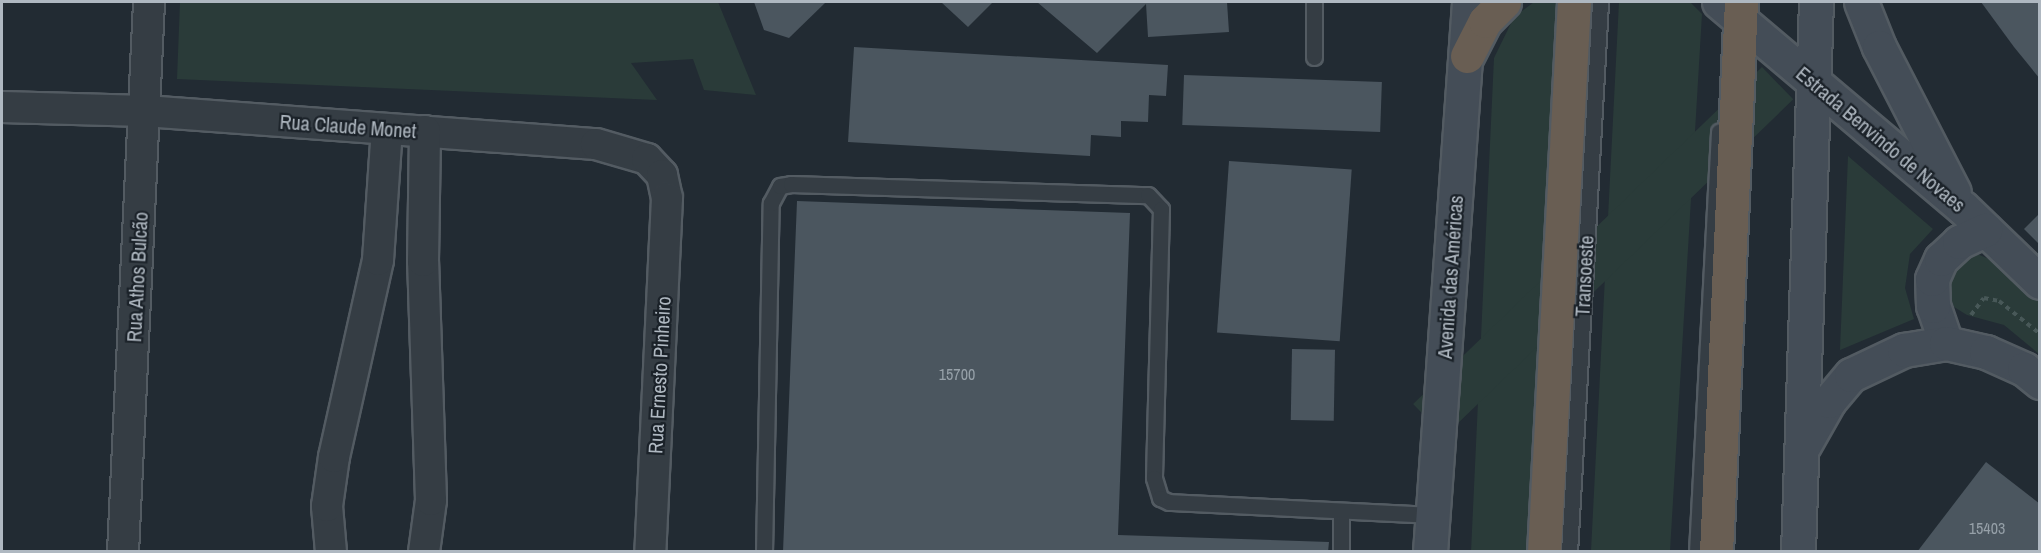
<!DOCTYPE html>
<meta charset="utf-8">
<style>
body{margin:0}
#map{position:relative;width:2041px;height:553px;overflow:hidden;background:#222b33;font-family:"Archivo Narrow",sans-serif}
div>[style]{position:absolute}
.green>*{inset:0;background:#2a3b39;transform-origin:0 0}
.building>*{inset:0;background:#4b565f;transform-origin:0 0}
.path>*{height:4px;margin-top:-2px;transform-origin:0;background:repeating-linear-gradient(90deg,#485858 0 4.5px,transparent 0 9px)}
.roads{filter:drop-shadow(2px 0 #535b62) drop-shadow(-2px 0 #535b62) drop-shadow(0 2px #535b62) drop-shadow(0 -2px #535b62)}
.lane>*{height:15px;margin:-7.5px;padding:0 7.5px;transform-origin:7.5px;border-radius:7.5px;background:#353d44}
.street>*{height:30px;margin:-15px;padding:0 15px;transform-origin:15px;border-radius:15px;background:#353d44}
.secondary>*{height:33px;margin:-16.5px;padding:0 16.5px;transform-origin:16.5px;border-radius:16.5px;background:#444d57}
.highway>*{height:33px;margin:-16.5px;padding:0 16.5px;transform-origin:16.5px;border-radius:16.5px;background:#695e53}
span{translate:-50% -50%;white-space:nowrap;text-align:center;line-height:1.15;-webkit-text-stroke:4.5px #1b2229;paint-order:stroke}
.number-label{font-size:16px;color:#96a0a8}
.number-label span{-webkit-text-stroke-width:0}
.street-label{font-size:20px;color:#afb8c1}
.frame{position:absolute;inset:0;border:3px solid #afb8c1;pointer-events:none}
</style>
<div id="map">
<div class="green">
<i style="clip-path:polygon(180px 2px,718px 2px,756px 95px,704px 90px,693px 59px,631px 63px,657px 100px,177px 79px)"></i>
<i style="clip-path:polygon(1534px 2px,1561px 2px,1536px 551px,1471px 552px,1494px 58px,1514px 17px)"></i>
<i style="clip-path:polygon(1619px 2px,1690px 2px,1702px 14px,1670px 551px,1591px 551px)"></i>
<i style="left:1762px;top:67px;width:45px;height:485px;rotate:46deg"></i>
<i style="clip-path:polygon(1848px 156px,1933px 229px,1910px 254px,1905px 288px,1914px 319px,1840px 350px)"></i>
<i style="clip-path:polygon(1970px 251px,2001px 264px,2039px 298px,2039px 354px,2004px 325px,1967px 315px,1954px 307px,1943px 279px)"></i>
</div>
<div class="building">
<i style="clip-path:polygon(754px 2px,826px 2px,789px 38px,764px 30px)"></i>
<i style="clip-path:polygon(941px 2px,993px 2px,968px 27px)"></i>
<i style="clip-path:polygon(1037px 2px,1227px 2px,1229px 32px,1148px 37px,1146px 4px,1097px 53px)"></i>
<i style="clip-path:polygon(1981px 2px,2040px 2px,2040px 79px,2014px 47px)"></i>
<i style="clip-path:polygon(854px 47px,1168px 65px,1166px 96px,1149px 95px,1148px 122px,1121px 121px,1121px 137px,1091px 135px,1090px 156px,848px 142px)"></i>
<i style="left:1184px;top:75px;width:198px;height:50px;rotate:2deg"></i>
<i style="left:1229px;top:161px;width:123px;height:172px;rotate:4deg"></i>
<i style="clip-path:polygon(797px 201px,1130px 213px,1118px 535px,1329px 542px,1328px 552px,783px 552px)"></i>
<i style="clip-path:polygon(2040px 213px,2040px 245px,2024px 229px)"></i>
<i style="left:1292px;top:349px;width:43px;height:71px;rotate:1deg"></i>
<i style="clip-path:polygon(1986px 462px,2040px 504px,2040px 552px,1917px 552px)"></i>
</div>
<div class="path">
<i style="left:1971px;top:315px;width:21px;rotate:-53deg"></i>
<i style="left:1984px;top:298px;width:15px;rotate:11deg"></i>
<i style="left:1999px;top:301px;width:53px;rotate:38.8deg"></i>
</div>
<div class="roads">
<div class="lane">
<i style="left:1314px;top:57px;width:55px;rotate:-90deg"></i>
<i style="left:1341px;top:511px;width:41px;rotate:90deg"></i>
<i style="left:764px;top:552px;width:349px;rotate:-88.9deg"></i>
<i style="left:771px;top:203px;width:19px;rotate:-62deg"></i>
<i style="left:780px;top:186px;width:11px;rotate:-10deg"></i>
<i style="left:791px;top:184px;width:357px;rotate:1.8deg"></i>
<i style="left:1148px;top:195px;width:19px;rotate:47deg"></i>
<i style="left:1161px;top:209px;width:269px;rotate:91.5deg"></i>
<i style="left:1154px;top:478px;width:21px;rotate:73deg"></i>
<i style="left:1160px;top:498px;width:10px;rotate:24deg"></i>
<i style="left:1169px;top:502px;width:262px;rotate:2.8deg"></i>
<i style="left:1569px;top:552px;width:551px;rotate:-86.77deg"></i>
<i style="left:1697px;top:552px;width:421px;rotate:-87deg"></i>
</div>
<div class="street">
<i style="left:2px;top:107px;width:143px;rotate:1.6deg"></i>
<i style="left:145px;top:111px;width:452px;rotate:4.2deg"></i>
<i style="left:596px;top:144px;width:53px;rotate:16.4deg"></i>
<i style="left:647px;top:159px;width:22px;rotate:47deg"></i>
<i style="left:662px;top:175px;width:24px;rotate:78deg"></i>
<i style="left:667px;top:198px;width:354px;rotate:92.7deg"></i>
<i style="left:123px;top:552px;width:551px;rotate:-87.29deg"></i>
<i style="left:331px;top:552px;width:46px;rotate:-95deg"></i>
<i style="left:327px;top:506px;width:49px;rotate:-81.9deg"></i>
<i style="left:334px;top:457px;width:202px;rotate:-77.4deg"></i>
<i style="left:378px;top:260px;width:131px;rotate:-86.1deg"></i>
<i style="left:424px;top:552px;width:52px;rotate:-82.3deg"></i>
<i style="left:431px;top:500px;width:239px;rotate:-91.9deg"></i>
<i style="left:423px;top:261px;width:130px;rotate:-89.1deg"></i>
</div>
<div class="secondary">
<i style="left:1719px;top:2px;width:318px;rotate:40.2deg"></i>
<i style="left:1962px;top:207px;width:108px;rotate:43.9deg"></i>
<i style="left:1861px;top:2px;width:48px;rotate:68.2deg"></i>
<i style="left:1879px;top:47px;width:163px;rotate:62.7deg"></i>
<i style="left:1946px;top:343px;width:39px;rotate:-109deg"></i>
<i style="left:1933px;top:306px;width:27px;rotate:-92deg"></i>
<i style="left:1932px;top:279px;width:22px;rotate:-66deg"></i>
<i style="left:1941px;top:259px;width:25px;rotate:-43deg"></i>
<i style="left:1959px;top:242px;width:29px;rotate:-25deg"></i>
<i style="left:1804px;top:445px;width:51px;rotate:-60.4deg"></i>
<i style="left:1829px;top:401px;width:34px;rotate:-50deg"></i>
<i style="left:1851px;top:375px;width:59px;rotate:-25.3deg"></i>
<i style="left:1904px;top:350px;width:43px;rotate:-9.5deg"></i>
<i style="left:1946px;top:343px;width:41px;rotate:12.7deg"></i>
<i style="left:1986px;top:352px;width:42px;rotate:24.1deg"></i>
<i style="left:2024px;top:369px;width:21px;rotate:39deg"></i>
<i style="left:1430px;top:552px;width:551px;rotate:-85.94deg"></i>
<i style="left:1798px;top:552px;width:550px;rotate:-88.13deg"></i>
</div>
<div class="highway">
<i style="left:1467px;top:56px;width:39px;rotate:-63deg"></i>
<i style="left:1485px;top:21px;width:27px;rotate:-45deg"></i>
<i style="left:1544px;top:552px;width:551px;rotate:-86.88deg"></i>
<i style="left:1716px;top:552px;width:551px;rotate:-87.4deg"></i>
</div>
</div>
<div class="number-label">
<span style="left:957px;top:374px">15700</span>
<span style="left:1987px;top:528px">15403</span>
</div>
<div class="street-label">
<span style="left:348px;top:126px;rotate:4deg">Rua Claude Monet</span>
<span style="left:1881px;top:139px;rotate:40deg">Estrada Benvindo de Novaes</span>
<span style="left:1584px;top:276px;rotate:-87deg">Transoeste</span>
<span style="left:137px;top:277px;rotate:-87deg">Rua Athos Bulcão</span>
<span style="left:1450px;top:277px;rotate:-86deg">Avenida das Américas</span>
<span style="left:659px;top:375px;rotate:-87deg">Rua Ernesto Pinheiro</span>
</div>
<div class="frame"></div>
</div>
